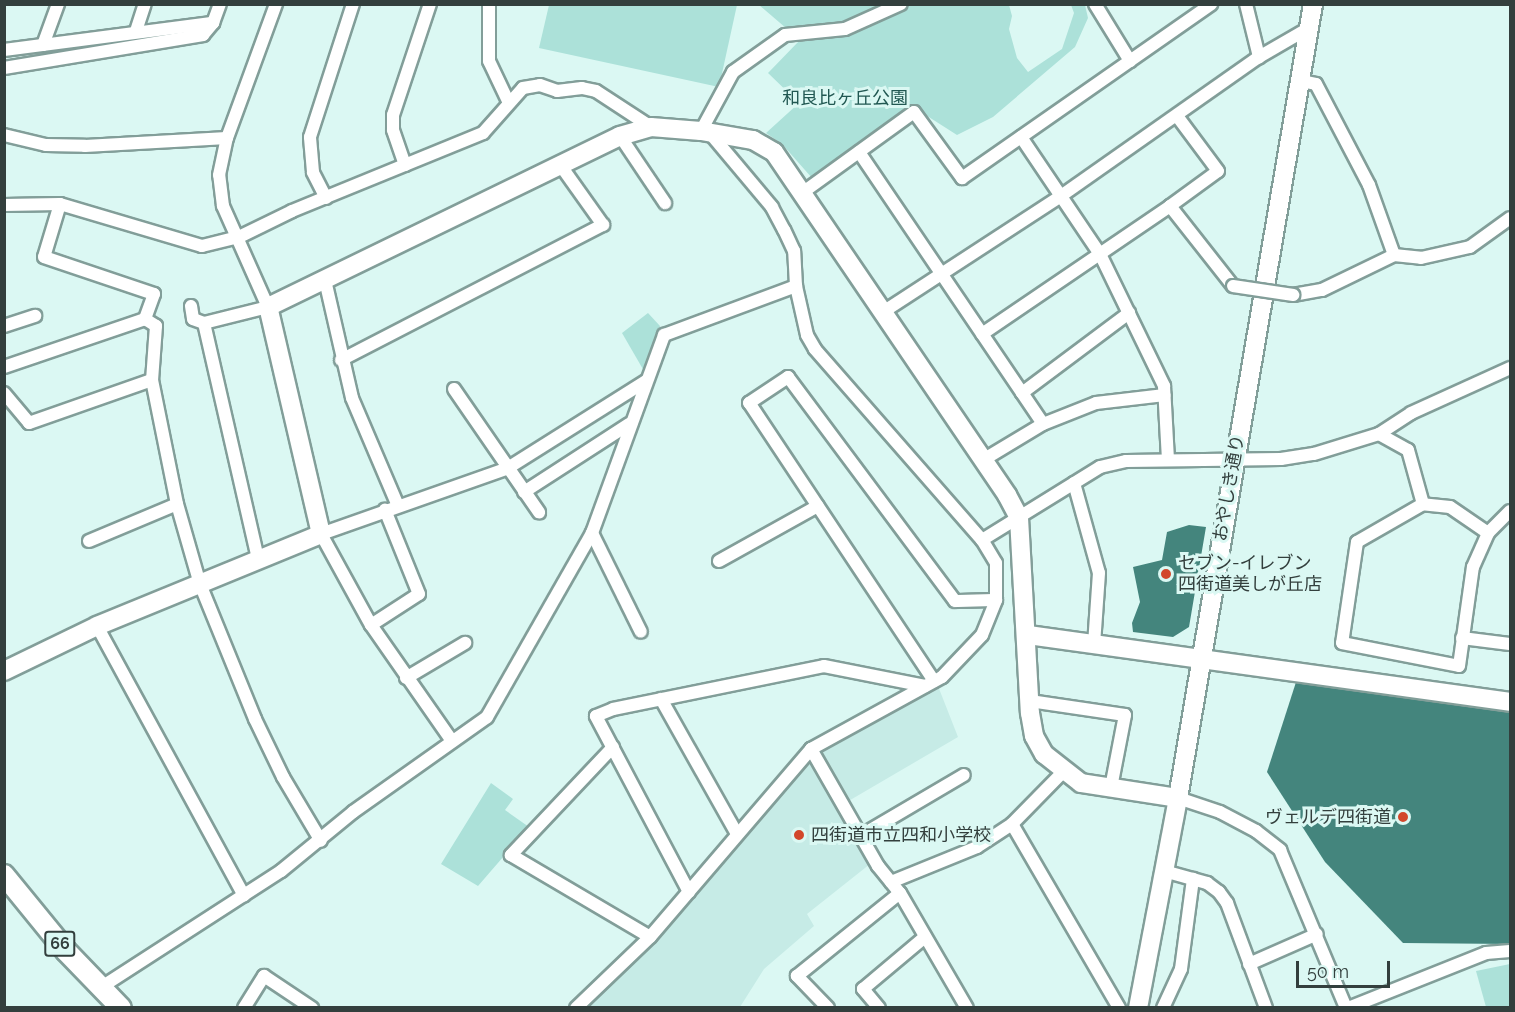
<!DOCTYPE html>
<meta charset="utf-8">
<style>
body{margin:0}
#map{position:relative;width:1515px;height:1012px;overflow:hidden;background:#dbf8f3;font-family:Raleway,"Noto Sans JP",sans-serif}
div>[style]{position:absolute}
.built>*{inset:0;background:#c6ebe6}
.green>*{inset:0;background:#ace1d9}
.building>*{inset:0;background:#44857d}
.roads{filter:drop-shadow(2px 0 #829e99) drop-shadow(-2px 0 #829e99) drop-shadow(0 2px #829e99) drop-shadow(0 -2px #829e99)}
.street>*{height:12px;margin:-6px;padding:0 6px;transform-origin:6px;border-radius:6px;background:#fff}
.secondary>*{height:18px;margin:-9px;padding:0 9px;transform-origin:9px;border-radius:9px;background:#fff}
.primary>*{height:20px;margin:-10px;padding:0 10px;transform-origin:10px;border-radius:10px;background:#fff}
.bridges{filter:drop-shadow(2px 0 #829e99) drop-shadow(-2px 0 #829e99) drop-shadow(0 2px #829e99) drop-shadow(0 -2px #829e99)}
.street-bridge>*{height:12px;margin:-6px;padding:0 6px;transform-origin:6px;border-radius:6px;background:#fff}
.dots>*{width:16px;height:16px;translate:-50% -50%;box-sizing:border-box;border:3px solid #dbf8f3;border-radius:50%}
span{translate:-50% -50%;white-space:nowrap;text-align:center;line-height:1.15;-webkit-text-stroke:6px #dbf8f3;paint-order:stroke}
.shield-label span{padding:2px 4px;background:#dbf8f3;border:2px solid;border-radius:4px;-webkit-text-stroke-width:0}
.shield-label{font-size:16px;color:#333f3d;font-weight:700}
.park-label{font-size:18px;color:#215852}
.street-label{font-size:18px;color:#333f3d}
.poi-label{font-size:18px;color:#333f3d}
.left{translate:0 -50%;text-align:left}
.right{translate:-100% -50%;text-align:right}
.frame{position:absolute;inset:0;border:6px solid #333f3d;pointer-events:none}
.scale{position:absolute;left:1296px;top:961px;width:94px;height:27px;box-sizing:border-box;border:3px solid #333f3d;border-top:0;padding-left:8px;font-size:18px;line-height:21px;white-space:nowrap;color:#333f3d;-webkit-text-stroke:4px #dbf8f3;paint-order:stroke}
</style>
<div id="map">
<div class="built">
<i style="clip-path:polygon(938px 686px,958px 737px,840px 806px,870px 864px,807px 914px,814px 926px,764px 969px,740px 1007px,583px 1008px,807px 760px)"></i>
</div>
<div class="green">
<i style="clip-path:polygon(549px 5px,737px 5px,719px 87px,539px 48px)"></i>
<i style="clip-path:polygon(759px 5px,1009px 5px,1012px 16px,1009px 29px,1017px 58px,1028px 72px,1062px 49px,1074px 13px,1071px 5px,1085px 5px,1088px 18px,1075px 47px,993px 117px,957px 135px,910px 105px,812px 178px,782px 144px,766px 133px,799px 103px,768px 73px,800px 40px)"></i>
<i style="clip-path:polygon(648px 313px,660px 326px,644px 371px,622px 333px)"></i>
<i style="clip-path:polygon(491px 783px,513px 799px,505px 810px,529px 827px,478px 886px,441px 864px)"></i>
<i style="clip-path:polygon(1510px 964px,1510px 1007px,1486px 1007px,1476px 971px)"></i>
</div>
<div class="building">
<i style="clip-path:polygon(1189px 525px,1206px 527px,1189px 627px,1173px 637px,1133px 632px,1132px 623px,1140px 602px,1133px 567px,1162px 560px,1167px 532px)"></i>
<i style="clip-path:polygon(1297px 679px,1510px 707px,1510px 944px,1403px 943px,1325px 862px,1267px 772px)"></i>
</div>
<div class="roads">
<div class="street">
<i style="left:489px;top:4px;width:57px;rotate:90deg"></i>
<i style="left:489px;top:61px;width:44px;rotate:64.6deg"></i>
<i style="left:1095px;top:4px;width:67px;rotate:58.4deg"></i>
<i style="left:1246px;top:4px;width:55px;rotate:76.2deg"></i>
<i style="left:136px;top:31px;width:28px;rotate:-72deg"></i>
<i style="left:43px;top:45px;width:44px;rotate:-69.9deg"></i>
<i style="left:4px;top:50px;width:211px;rotate:-7.4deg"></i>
<i style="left:4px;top:68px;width:202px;rotate:-9.4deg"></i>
<i style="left:203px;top:35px;width:16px;rotate:-50deg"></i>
<i style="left:213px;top:23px;width:20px;rotate:-70deg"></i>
<i style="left:1301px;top:81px;width:15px;rotate:11deg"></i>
<i style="left:1316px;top:84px;width:114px;rotate:62.3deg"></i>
<i style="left:1369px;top:185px;width:74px;rotate:70.3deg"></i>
<i style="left:701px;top:131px;width:67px;rotate:-61.5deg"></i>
<i style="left:733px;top:72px;width:64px;rotate:-35.4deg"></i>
<i style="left:785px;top:35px;width:60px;rotate:-5.7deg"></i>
<i style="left:845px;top:29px;width:61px;rotate:-24.1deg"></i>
<i style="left:4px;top:135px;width:43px;rotate:13.4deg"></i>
<i style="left:46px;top:145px;width:39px;rotate:1deg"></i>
<i style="left:85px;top:146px;width:142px;rotate:-3.2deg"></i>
<i style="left:620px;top:136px;width:81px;rotate:56.1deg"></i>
<i style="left:1021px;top:137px;width:141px;rotate:56deg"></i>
<i style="left:1100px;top:254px;width:147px;rotate:64.1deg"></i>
<i style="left:1164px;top:386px;width:73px;rotate:86.9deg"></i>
<i style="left:859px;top:152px;width:328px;rotate:55.9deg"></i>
<i style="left:405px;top:165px;width:37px;rotate:-109deg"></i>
<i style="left:393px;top:130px;width:15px;rotate:-90deg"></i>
<i style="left:393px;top:115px;width:117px;rotate:-71.6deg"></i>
<i style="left:802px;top:193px;width:138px;rotate:-35.9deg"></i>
<i style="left:914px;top:112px;width:82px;rotate:54deg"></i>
<i style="left:962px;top:178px;width:304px;rotate:-34.9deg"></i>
<i style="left:326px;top:198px;width:29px;rotate:-117deg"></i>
<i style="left:313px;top:172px;width:35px;rotate:-95deg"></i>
<i style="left:310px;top:137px;width:140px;rotate:-72.1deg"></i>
<i style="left:60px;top:204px;width:55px;rotate:106.8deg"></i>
<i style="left:44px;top:257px;width:116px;rotate:18.6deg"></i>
<i style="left:154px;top:294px;width:27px;rotate:110deg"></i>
<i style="left:4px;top:205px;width:56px;rotate:-1deg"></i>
<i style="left:60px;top:204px;width:148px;rotate:16.5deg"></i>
<i style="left:202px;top:246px;width:38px;rotate:-14deg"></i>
<i style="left:239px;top:237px;width:59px;rotate:-26.1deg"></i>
<i style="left:292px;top:211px;width:206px;rotate:-22.2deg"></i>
<i style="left:483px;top:133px;width:60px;rotate:-48.4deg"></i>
<i style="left:523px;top:88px;width:17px;rotate:-10deg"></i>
<i style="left:540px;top:85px;width:18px;rotate:19deg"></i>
<i style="left:557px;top:91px;width:25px;rotate:-7deg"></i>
<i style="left:582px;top:88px;width:14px;rotate:12deg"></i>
<i style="left:596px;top:91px;width:66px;rotate:33.2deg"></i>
<i style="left:1170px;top:206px;width:59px;rotate:-36.1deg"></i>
<i style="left:1218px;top:171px;width:69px;rotate:-126.7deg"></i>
<i style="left:325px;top:280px;width:121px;rotate:77.1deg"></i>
<i style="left:352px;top:398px;width:117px;rotate:66.9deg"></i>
<i style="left:1293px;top:295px;width:29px;rotate:-10deg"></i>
<i style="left:1322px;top:290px;width:80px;rotate:-25.9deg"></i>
<i style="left:1394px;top:255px;width:27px;rotate:6deg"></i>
<i style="left:1421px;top:258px;width:50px;rotate:-12.7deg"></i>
<i style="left:1470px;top:247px;width:49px;rotate:-35.9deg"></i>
<i style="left:191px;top:306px;width:13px;rotate:81deg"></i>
<i style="left:193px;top:319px;width:12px;rotate:20deg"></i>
<i style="left:204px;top:323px;width:242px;rotate:77.1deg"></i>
<i style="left:883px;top:312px;width:212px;rotate:-33.1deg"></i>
<i style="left:1061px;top:196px;width:242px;rotate:-35.1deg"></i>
<i style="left:1259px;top:57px;width:58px;rotate:-30.1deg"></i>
<i style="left:204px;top:323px;width:66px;rotate:-14deg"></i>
<i style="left:268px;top:307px;width:111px;rotate:-114deg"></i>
<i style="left:223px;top:206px;width:31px;rotate:-97deg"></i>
<i style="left:219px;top:175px;width:38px;rotate:-78deg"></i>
<i style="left:227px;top:138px;width:143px;rotate:-69.9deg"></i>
<i style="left:4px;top:326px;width:33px;rotate:-18deg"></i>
<i style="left:982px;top:334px;width:227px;rotate:-34.2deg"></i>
<i style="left:1170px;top:206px;width:102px;rotate:51.8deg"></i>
<i style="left:341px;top:360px;width:295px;rotate:-27.3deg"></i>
<i style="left:603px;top:225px;width:76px;rotate:-125.4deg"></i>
<i style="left:4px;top:367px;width:149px;rotate:-18.8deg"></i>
<i style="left:145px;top:319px;width:13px;rotate:32deg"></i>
<i style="left:156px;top:326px;width:54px;rotate:94.2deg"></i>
<i style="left:152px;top:380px;width:126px;rotate:78.6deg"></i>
<i style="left:177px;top:504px;width:83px;rotate:74deg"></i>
<i style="left:200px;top:584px;width:146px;rotate:67.8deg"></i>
<i style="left:255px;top:719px;width:64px;rotate:64.2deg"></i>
<i style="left:283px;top:777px;width:74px;rotate:59.3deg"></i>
<i style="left:454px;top:389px;width:150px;rotate:55.4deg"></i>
<i style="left:4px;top:393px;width:39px;rotate:50deg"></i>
<i style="left:29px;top:423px;width:130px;rotate:-19.3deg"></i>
<i style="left:1022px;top:393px;width:134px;rotate:-36.8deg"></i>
<i style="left:1379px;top:434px;width:33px;rotate:29deg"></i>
<i style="left:1408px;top:450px;width:56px;rotate:74.5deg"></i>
<i style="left:983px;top:460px;width:70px;rotate:-31deg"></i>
<i style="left:1043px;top:424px;width:57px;rotate:-21.6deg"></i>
<i style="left:1096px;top:403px;width:69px;rotate:-6.6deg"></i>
<i style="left:1074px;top:483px;width:93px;rotate:74.5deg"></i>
<i style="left:1099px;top:573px;width:72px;rotate:94deg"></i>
<i style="left:524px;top:492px;width:125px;rotate:-32.9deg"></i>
<i style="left:592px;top:533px;width:110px;rotate:63.7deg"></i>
<i style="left:1488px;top:533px;width:46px;rotate:-145.6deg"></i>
<i style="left:1450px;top:507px;width:27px;rotate:-174deg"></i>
<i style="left:1423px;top:504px;width:76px;rotate:150.1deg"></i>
<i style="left:1357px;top:542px;width:102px;rotate:98.4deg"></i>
<i style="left:1342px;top:643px;width:119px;rotate:11.1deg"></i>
<i style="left:1459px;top:666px;width:100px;rotate:-82deg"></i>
<i style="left:1473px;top:567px;width:37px;rotate:-66deg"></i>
<i style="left:1488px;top:533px;width:31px;rotate:-45deg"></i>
<i style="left:982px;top:540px;width:139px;rotate:-31.7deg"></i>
<i style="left:1100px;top:467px;width:27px;rotate:-13deg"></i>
<i style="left:1126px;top:461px;width:155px;rotate:-0.7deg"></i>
<i style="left:1281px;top:459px;width:33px;rotate:-9deg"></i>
<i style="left:1314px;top:454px;width:68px;rotate:-17.1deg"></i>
<i style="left:1379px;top:434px;width:38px;rotate:-33deg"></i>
<i style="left:1411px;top:413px;width:109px;rotate:-24.4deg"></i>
<i style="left:89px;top:541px;width:95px;rotate:-22.8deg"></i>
<i style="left:719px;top:561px;width:113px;rotate:-29.1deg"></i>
<i style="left:371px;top:625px;width:57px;rotate:-32.9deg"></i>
<i style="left:419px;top:594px;width:91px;rotate:-112deg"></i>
<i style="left:97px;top:626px;width:307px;rotate:61.4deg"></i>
<i style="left:1462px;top:638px;width:48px;rotate:7.1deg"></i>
<i style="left:406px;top:678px;width:69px;rotate:-30.7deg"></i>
<i style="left:934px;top:681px;width:334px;rotate:-123.6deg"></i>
<i style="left:749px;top:403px;width:47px;rotate:-33.7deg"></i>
<i style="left:788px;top:377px;width:279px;rotate:53.3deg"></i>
<i style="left:955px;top:601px;width:41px;rotate:-1.4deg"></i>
<i style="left:661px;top:699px;width:155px;rotate:60.6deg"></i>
<i style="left:1030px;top:701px;width:96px;rotate:8.4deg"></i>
<i style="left:1125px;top:715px;width:74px;rotate:100.9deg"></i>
<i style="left:452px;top:741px;width:141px;rotate:-124.9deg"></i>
<i style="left:371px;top:625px;width:104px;rotate:-118.8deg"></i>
<i style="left:321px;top:534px;width:198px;rotate:-19.4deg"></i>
<i style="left:508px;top:468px;width:163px;rotate:-32.2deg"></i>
<i style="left:613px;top:747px;width:149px;rotate:133.4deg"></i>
<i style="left:511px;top:855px;width:161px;rotate:30.5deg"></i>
<i style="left:811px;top:749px;width:135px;rotate:60.2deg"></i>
<i style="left:878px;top:866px;width:35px;rotate:51deg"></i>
<i style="left:900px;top:893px;width:133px;rotate:59.8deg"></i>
<i style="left:1178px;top:798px;width:44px;rotate:18.4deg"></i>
<i style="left:1220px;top:812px;width:41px;rotate:27.8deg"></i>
<i style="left:1256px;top:831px;width:31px;rotate:38deg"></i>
<i style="left:1280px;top:850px;width:171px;rotate:67.3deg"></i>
<i style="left:1012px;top:824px;width:213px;rotate:59.8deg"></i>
<i style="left:862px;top:835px;width:118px;rotate:-30.5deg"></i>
<i style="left:1164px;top:871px;width:45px;rotate:15.6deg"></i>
<i style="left:1207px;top:883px;width:15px;rotate:37deg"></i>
<i style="left:1219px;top:892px;width:14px;rotate:54deg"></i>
<i style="left:1227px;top:903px;width:112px;rotate:69.6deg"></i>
<i style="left:891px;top:882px;width:93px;rotate:-22.1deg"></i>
<i style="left:977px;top:847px;width:42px;rotate:-33.3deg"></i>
<i style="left:1012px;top:824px;width:73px;rotate:-45.6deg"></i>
<i style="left:689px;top:892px;width:199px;rotate:-117.9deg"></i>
<i style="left:596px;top:716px;width:18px;rotate:-22deg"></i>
<i style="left:613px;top:709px;width:215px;rotate:-11.5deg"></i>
<i style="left:824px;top:666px;width:103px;rotate:11.2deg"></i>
<i style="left:1249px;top:964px;width:74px;rotate:-23.8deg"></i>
<i style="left:100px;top:988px;width:216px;rotate:-32.9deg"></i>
<i style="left:281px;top:871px;width:93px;rotate:-39.3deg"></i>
<i style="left:353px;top:812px;width:164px;rotate:-35.3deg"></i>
<i style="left:487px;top:717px;width:212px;rotate:-60.3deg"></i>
<i style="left:592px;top:533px;width:211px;rotate:-70deg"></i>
<i style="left:664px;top:335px;width:141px;rotate:-20.4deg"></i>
<i style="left:244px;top:1008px;width:38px;rotate:-58deg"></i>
<i style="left:264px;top:976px;width:58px;rotate:33.7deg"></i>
<i style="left:576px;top:1008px;width:103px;rotate:-43.8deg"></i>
<i style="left:650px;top:937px;width:248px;rotate:-49.4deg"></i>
<i style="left:811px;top:749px;width:149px;rotate:-28.8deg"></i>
<i style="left:942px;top:677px;width:58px;rotate:-46.4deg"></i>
<i style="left:982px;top:635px;width:38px;rotate:-68deg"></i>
<i style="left:996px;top:600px;width:37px;rotate:-90deg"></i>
<i style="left:996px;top:563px;width:27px;rotate:-121deg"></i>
<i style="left:982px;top:540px;width:254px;rotate:-131.2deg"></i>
<i style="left:815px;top:349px;width:16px;rotate:-120deg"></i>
<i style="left:807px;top:335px;width:50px;rotate:-102.7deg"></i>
<i style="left:796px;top:286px;width:35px;rotate:-93deg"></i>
<i style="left:794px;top:251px;width:23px;rotate:-115deg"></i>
<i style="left:784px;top:230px;width:26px;rotate:-118deg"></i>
<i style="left:772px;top:207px;width:97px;rotate:-130deg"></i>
<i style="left:828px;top:1008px;width:45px;rotate:-134.1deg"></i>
<i style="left:797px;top:976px;width:132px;rotate:-38.9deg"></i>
<i style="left:879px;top:1008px;width:25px;rotate:-130deg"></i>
<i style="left:863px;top:989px;width:81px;rotate:-40deg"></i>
<i style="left:1163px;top:1008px;width:43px;rotate:-65.2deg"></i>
<i style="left:1181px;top:969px;width:91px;rotate:-82.4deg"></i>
<i style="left:1348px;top:1008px;width:149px;rotate:-21.7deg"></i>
<i style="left:1486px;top:953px;width:24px;rotate:-5deg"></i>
</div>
<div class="secondary">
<i style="left:1028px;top:635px;width:487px;rotate:7.9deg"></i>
<i style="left:4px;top:671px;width:103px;rotate:-25.8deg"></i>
<i style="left:97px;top:626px;width:242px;rotate:-22.3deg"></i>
<i style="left:321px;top:534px;width:233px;rotate:-103.1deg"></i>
<i style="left:268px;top:307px;width:391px;rotate:-25.9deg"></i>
<i style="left:620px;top:136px;width:32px;rotate:-16deg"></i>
<i style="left:651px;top:127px;width:50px;rotate:4.6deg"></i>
<i style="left:701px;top:131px;width:53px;rotate:9.8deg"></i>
<i style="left:753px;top:140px;width:24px;rotate:30deg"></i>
<i style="left:774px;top:152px;width:415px;rotate:55.8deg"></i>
<i style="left:1007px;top:495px;width:26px;rotate:62deg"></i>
<i style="left:1019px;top:518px;width:195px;rotate:86.8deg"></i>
<i style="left:1030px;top:713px;width:23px;rotate:80deg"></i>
<i style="left:1034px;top:736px;width:21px;rotate:61deg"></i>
<i style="left:1044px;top:754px;width:47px;rotate:38.1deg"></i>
<i style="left:1081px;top:783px;width:98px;rotate:8.8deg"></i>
<i style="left:1138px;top:1008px;width:214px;rotate:-79.2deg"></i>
<i style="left:1178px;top:798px;width:805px;rotate:-80.35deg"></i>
</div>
<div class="primary">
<i style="left:4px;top:875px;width:98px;rotate:50.8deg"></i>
<i style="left:66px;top:951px;width:79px;rotate:46deg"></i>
</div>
</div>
<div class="bridges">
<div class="street-bridge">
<i style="left:1233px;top:286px;width:61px;rotate:8.5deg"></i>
</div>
</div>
<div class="dots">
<i style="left:1166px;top:574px;background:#d2472b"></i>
<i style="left:1403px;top:817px;background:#d2472b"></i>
<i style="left:799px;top:835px;background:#d2472b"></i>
</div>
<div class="shield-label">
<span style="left:60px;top:944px">66</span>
</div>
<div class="park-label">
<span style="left:845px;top:98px">和良比ヶ丘公園</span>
</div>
<div class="street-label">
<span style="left:1229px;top:488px;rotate:-80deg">おやしき通り</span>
</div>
<div class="poi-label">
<span class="left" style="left:1178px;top:574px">セブン-イレブン<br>四街道美しが丘店</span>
<span class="right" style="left:1391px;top:817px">ヴェルデ四街道</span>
<span class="left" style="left:811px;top:835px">四街道市立四和小学校</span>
</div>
<div class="frame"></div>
<div class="scale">50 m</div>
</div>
